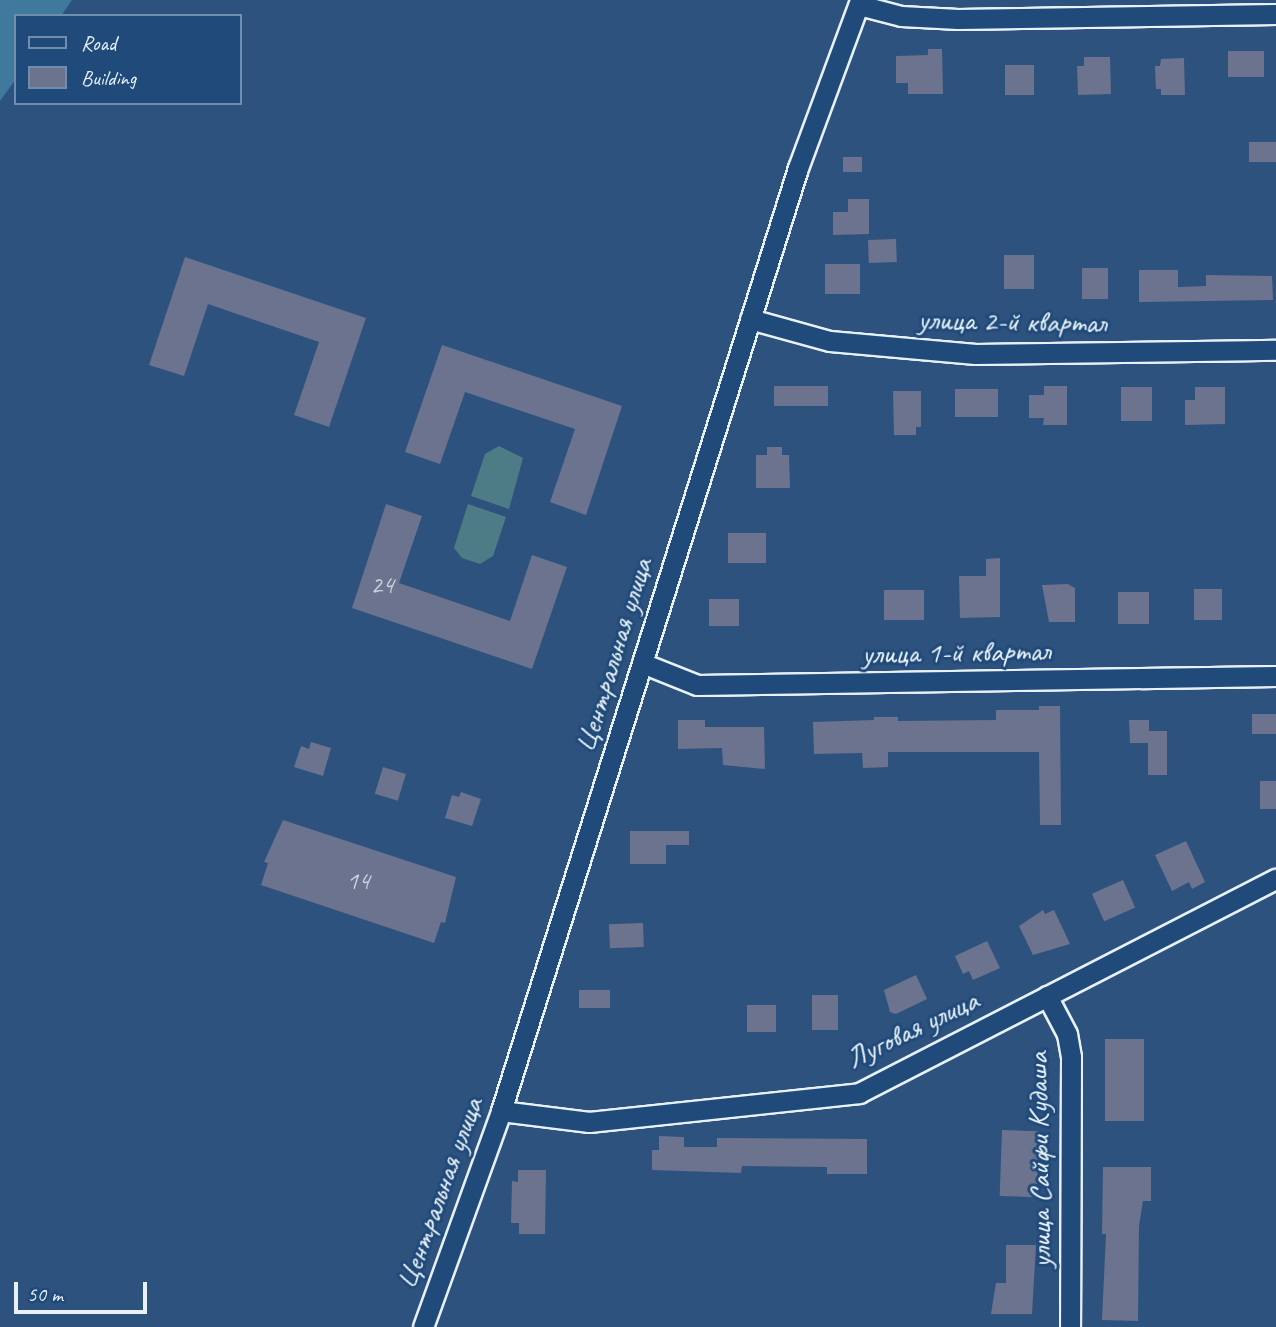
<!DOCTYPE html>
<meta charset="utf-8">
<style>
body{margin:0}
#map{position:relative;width:1276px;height:1327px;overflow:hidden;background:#2e527e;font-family:Caveat,sans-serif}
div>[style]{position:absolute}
.green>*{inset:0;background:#4e7c86}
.water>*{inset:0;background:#41799c}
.building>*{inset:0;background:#6b738e;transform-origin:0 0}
.roads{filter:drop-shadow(2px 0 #e8f1f8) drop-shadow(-2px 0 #e8f1f8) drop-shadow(0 2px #e8f1f8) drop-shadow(0 -2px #e8f1f8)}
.minor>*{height:19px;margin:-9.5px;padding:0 9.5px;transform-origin:9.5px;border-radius:9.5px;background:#1f4a7a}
span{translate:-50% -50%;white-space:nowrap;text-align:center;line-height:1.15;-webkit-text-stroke:6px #1f4a7a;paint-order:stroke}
.number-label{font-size:26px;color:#c9d2de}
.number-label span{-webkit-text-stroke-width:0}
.street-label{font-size:30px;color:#e8f1f8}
.legend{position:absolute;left:14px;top:14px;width:228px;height:91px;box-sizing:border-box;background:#1f4a7a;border:2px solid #6f8dac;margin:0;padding:9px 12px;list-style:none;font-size:21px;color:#e8f1f8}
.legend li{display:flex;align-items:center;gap:14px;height:35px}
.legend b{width:35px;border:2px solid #6f8dac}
.scale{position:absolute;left:14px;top:1282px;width:133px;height:32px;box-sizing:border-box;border:4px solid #e8f1f8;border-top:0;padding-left:9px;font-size:21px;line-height:24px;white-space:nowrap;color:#e8f1f8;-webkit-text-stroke:5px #1f4a7a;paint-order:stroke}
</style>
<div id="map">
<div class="green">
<i style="clip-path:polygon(499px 446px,523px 458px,509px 509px,471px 496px,485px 454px)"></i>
<i style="clip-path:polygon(468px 504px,506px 517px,493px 556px,480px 564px,462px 558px,454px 548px)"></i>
</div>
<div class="water">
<i style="clip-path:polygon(0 0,72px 0,61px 16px,16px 16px,16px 79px,0 101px)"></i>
</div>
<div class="building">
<i style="clip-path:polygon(928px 49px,942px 49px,943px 94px,908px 94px,908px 83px,896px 83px,896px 56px,928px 55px)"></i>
<i style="left:1228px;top:51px;width:36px;height:26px"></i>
<i style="clip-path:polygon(1084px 57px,1110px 57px,1111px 94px,1078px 95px,1077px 66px,1084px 66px)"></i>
<i style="clip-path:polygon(1184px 58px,1185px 95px,1161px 95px,1161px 89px,1156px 89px,1155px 66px,1160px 66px,1161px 59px)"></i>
<i style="left:1005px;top:65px;width:29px;height:30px"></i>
<i style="left:1276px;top:142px;width:20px;height:27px;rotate:90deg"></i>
<i style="left:843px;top:157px;width:19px;height:15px"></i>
<i style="clip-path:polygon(848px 199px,869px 199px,869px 234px,833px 235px,833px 212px,848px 212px)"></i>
<i style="left:896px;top:239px;width:23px;height:28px;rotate:88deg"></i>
<i style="left:1004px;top:255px;width:30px;height:34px"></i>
<i style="clip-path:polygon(185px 257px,366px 318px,329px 427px,294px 415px,319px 342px,208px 304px,184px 376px,149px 365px)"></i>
<i style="left:860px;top:264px;width:30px;height:35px;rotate:90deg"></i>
<i style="left:1082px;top:268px;width:26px;height:31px"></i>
<i style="clip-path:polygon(1139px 270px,1178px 270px,1178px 287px,1206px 286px,1206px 275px,1272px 276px,1273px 300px,1139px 302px)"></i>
<i style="clip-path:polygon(442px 345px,622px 406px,586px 515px,550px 502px,575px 429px,465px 392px,440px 464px,405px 452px)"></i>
<i style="left:774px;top:386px;width:54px;height:20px"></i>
<i style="clip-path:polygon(1044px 386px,1067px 386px,1067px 425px,1043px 425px,1044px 418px,1029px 418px,1029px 395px,1044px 395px)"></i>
<i style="left:1121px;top:387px;width:31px;height:34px"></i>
<i style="clip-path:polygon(1195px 387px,1225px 387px,1225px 424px,1185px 425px,1185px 400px,1195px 400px)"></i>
<i style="left:998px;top:389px;width:28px;height:43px;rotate:90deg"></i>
<i style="clip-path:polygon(893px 391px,921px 391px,921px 427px,916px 427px,916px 435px,894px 435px)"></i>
<i style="clip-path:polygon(767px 447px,782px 447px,782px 455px,789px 455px,790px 488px,756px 488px,756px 455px,767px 455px)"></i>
<i style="clip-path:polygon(386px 504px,422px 516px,399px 583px,510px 621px,532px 555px,567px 567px,532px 669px,352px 608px)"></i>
<i style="left:766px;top:533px;width:30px;height:38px;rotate:90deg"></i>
<i style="clip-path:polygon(1000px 558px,1000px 617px,960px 618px,959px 576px,986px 576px,986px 559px)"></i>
<i style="clip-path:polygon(1068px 584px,1075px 588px,1075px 622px,1049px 622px,1042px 585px)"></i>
<i style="left:1194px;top:589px;width:28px;height:31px"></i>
<i style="left:884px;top:590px;width:40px;height:30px"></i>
<i style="left:1149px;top:592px;width:32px;height:31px;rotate:90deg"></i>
<i style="left:709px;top:599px;width:30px;height:27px"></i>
<i style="clip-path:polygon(1039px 706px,1060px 706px,1061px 825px,1040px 825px,1039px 752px,888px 752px,888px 767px,863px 768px,862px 753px,814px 754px,813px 722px,874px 720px,874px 717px,898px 717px,898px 721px,996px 720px,996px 710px,1039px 710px)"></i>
<i style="left:1252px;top:714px;width:24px;height:20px"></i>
<i style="clip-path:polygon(678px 720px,705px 720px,705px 727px,764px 727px,765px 769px,723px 765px,722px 748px,678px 749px)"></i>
<i style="clip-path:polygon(1129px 720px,1149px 720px,1149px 731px,1167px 731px,1167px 775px,1148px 775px,1148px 743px,1130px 743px)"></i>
<i style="clip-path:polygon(311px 742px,331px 748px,323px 776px,294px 767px,301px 746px,309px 749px)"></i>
<i style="left:383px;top:767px;width:24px;height:28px;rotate:17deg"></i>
<i style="left:1260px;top:781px;width:16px;height:28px"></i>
<i style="clip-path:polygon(461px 792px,481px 799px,472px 826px,445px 818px,452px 795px,459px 797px)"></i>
<i style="clip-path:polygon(283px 820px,456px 877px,445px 923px,441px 922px,434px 943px,261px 885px,268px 863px,264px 862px)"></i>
<i style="clip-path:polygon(630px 831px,689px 831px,689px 845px,666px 845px,666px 864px,630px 864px)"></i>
<i style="clip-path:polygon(1186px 841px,1205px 882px,1192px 889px,1189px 882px,1172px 891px,1155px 855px)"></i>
<i style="left:1123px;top:880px;width:30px;height:34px;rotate:66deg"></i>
<i style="clip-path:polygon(1043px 910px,1045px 914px,1054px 910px,1070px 944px,1033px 955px,1019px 926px)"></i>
<i style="left:643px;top:923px;width:24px;height:34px;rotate:88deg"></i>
<i style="clip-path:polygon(987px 941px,1000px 968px,973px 980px,969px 971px,963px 974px,955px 956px)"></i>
<i style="clip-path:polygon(916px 975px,927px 999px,896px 1014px,890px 1012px,884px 990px)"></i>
<i style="left:579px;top:990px;width:31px;height:18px"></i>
<i style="left:838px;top:995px;width:35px;height:26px;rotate:90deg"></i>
<i style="left:747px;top:1005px;width:29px;height:27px"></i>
<i style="left:1105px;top:1039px;width:39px;height:82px"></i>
<i style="left:1002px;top:1130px;width:37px;height:66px;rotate:2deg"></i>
<i style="clip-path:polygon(659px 1136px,684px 1137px,684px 1147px,717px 1147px,717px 1138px,867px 1139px,867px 1174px,827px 1174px,827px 1167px,742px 1166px,741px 1173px,652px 1170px,652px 1150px,659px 1150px)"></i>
<i style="clip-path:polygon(1103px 1167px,1151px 1167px,1151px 1201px,1143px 1201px,1139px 1226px,1138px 1321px,1102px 1320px,1106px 1234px,1102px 1234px)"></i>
<i style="clip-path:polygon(518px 1170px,546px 1170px,545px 1234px,519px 1234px,519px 1223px,511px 1223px,512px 1181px,518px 1182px)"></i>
<i style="clip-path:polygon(1006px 1245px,1036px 1245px,1032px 1314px,991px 1314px,996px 1283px,1006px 1283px)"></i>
</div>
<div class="roads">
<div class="minor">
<i style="left:859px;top:5px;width:43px;rotate:14.7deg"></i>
<i style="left:901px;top:16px;width:57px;rotate:3deg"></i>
<i style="left:958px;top:19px;width:318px;rotate:-0.9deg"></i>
<i style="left:750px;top:319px;width:83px;rotate:15.4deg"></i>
<i style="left:830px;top:341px;width:146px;rotate:5.1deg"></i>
<i style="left:975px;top:354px;width:301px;rotate:-0.8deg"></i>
<i style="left:642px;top:663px;width:59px;rotate:21.8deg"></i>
<i style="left:697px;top:685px;width:579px;rotate:-0.89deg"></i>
<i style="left:1047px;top:996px;width:43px;rotate:62.2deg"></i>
<i style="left:1067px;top:1034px;width:23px;rotate:80deg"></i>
<i style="left:1071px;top:1057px;width:270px;rotate:90.2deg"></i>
<i style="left:501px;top:1111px;width:89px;rotate:7.1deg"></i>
<i style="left:589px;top:1122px;width:272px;rotate:-6.1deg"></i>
<i style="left:859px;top:1093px;width:469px;rotate:-27.2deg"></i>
<i style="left:423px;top:1327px;width:230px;rotate:-70.1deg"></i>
<i style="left:501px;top:1111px;width:989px;rotate:-72.52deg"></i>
<i style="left:798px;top:168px;width:179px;rotate:-69.7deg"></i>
</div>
</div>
<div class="number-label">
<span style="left:382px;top:585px">24</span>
<span style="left:358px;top:881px">14</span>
</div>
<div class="street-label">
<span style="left:1012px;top:321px;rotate:1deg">улица 2-й квартал</span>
<span style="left:956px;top:652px;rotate:-1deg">улица 1-й квартал</span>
<span style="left:613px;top:655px;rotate:-73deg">Центральная улица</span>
<span style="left:912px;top:1029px;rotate:-26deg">Луговая улица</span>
<span style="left:1039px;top:1160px;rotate:-91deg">улица Сайфи Кудаша</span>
<span style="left:439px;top:1193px;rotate:-70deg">Центральная улица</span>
</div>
<ul class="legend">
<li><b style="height:9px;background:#1f4a7a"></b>Road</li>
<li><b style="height:19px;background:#6b738e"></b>Building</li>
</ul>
<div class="scale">50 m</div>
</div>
